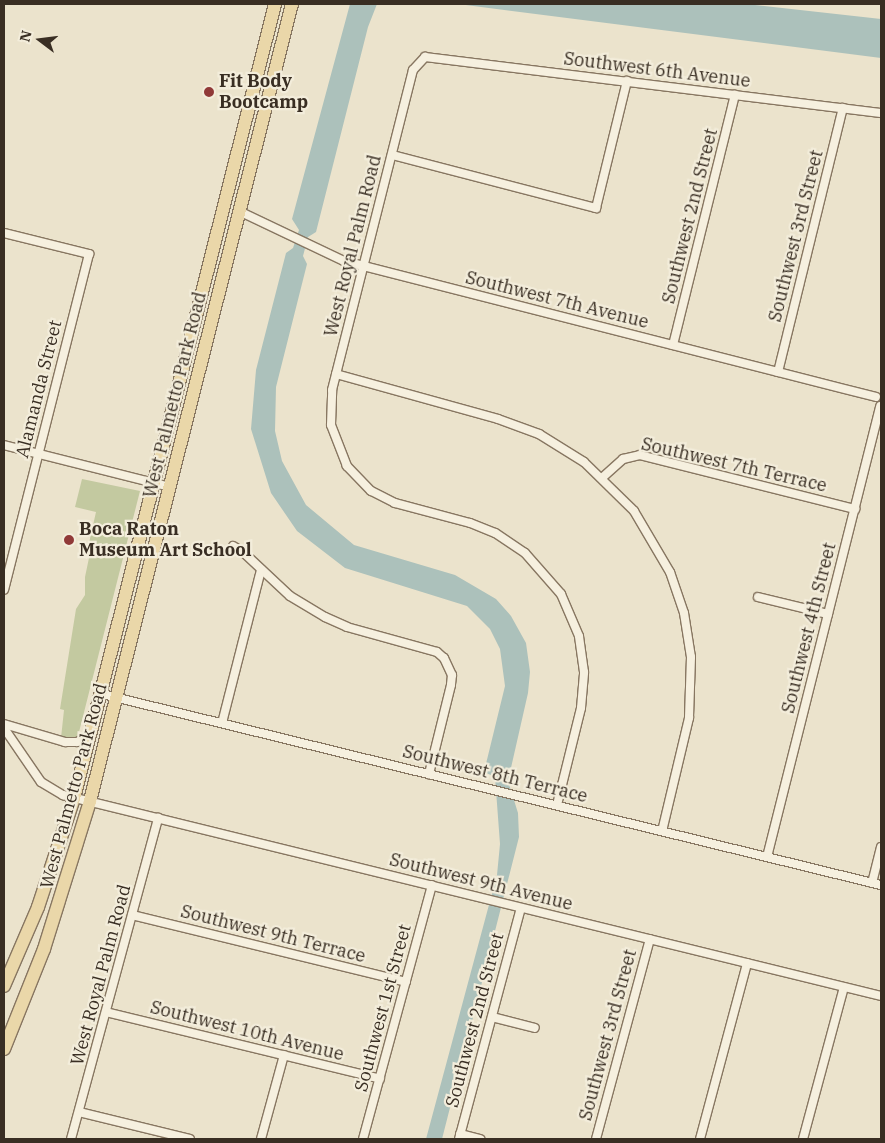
<!DOCTYPE html>
<style>
body{margin:0}
#map{position:relative;width:885px;height:1143px;overflow:hidden;background:#ebe3cc;font-family:"IBM Plex Serif",serif}
div>[style]{position:absolute}
.green>*{inset:0;background:#c3c9a0}
.water>*{inset:0;background:#acc1bb}
.roads{filter:drop-shadow(1px 0 #877661) drop-shadow(-1px 0 #877661) drop-shadow(0 1px #877661) drop-shadow(0 -1px #877661)}
.street>*{height:8px;margin:-4px;padding:0 4px;transform-origin:4px;border-radius:4px;background:#f6f0df}
.primary>*{height:12px;margin:-6px;padding:0 6px;transform-origin:6px;border-radius:6px;background:#ead7a9}
.dots>*{width:14px;height:14px;translate:-50% -50%;box-sizing:border-box;border:2px solid #f3eddb;border-radius:50%}
span{translate:-50% -50%;white-space:nowrap;text-align:center;line-height:1.15;-webkit-text-stroke:4.5px #f3eddb;paint-order:stroke}
.street-label{font-size:18px;color:#392e23}
.poi-label{font-size:18px;color:#392e23;font-weight:700}
.left{translate:0 -50%;text-align:left}
.frame{position:absolute;inset:0;border:5px solid #392e23;pointer-events:none}
.north{position:absolute;left:15px;top:15px;width:50px;height:50px;-webkit-text-stroke:4px #f3eddb;paint-order:stroke;rotate:285deg;font-size:14px;font-weight:700;line-height:20px;text-align:center;color:#392e23}
.north::after{content:'';display:block;margin:auto;width:18px;height:22px;background:#392e23;clip-path:polygon(50% 0,100% 100%,50% 72%,0 100%)}
</style>
<div id="map">
<div class="green">
<i style="clip-path:polygon(82px 479px,140px 491px,78px 736px,74px 739px,61px 738px,64px 710px,60px 709px,76px 609px,85px 595px,85px 577px,90px 553px,87px 552px,96px 512px,75px 507px)"></i>
</div>
<div class="water">
<i style="clip-path:polygon(350px 4px,377px 4px,368px 27px,316px 232px,308px 237px,303px 256px,307px 264px,276px 387px,275px 431px,282px 461px,306px 505px,354px 545px,455px 575px,496px 599px,511px 616px,526px 643px,530px 672px,528px 693px,508px 781px,518px 813px,519px 837px,442px 1139px,426px 1139px,497px 875px,500px 844px,495px 777px,484px 772px,505px 686px,500px 649px,490px 629px,467px 606px,345px 568px,297px 531px,271px 493px,251px 429px,256px 370px,286px 253px,293px 248px,299px 230px,292px 219px)"></i>
<i style="clip-path:polygon(458px 4px,746px 4px,881px 19px,881px 58px)"></i>
</div>
<div class="roads">
<div class="street">
<i style="left:392px;top:155px;width:211px;rotate:14.6deg"></i>
<i style="left:596px;top:208px;width:131px;rotate:-76.3deg"></i>
<i style="left:239px;top:211px;width:116px;rotate:25.5deg"></i>
<i style="left:344px;top:261px;width:549px;rotate:14.34deg"></i>
<i style="left:4px;top:233px;width:88px;rotate:13.9deg"></i>
<i style="left:89px;top:254px;width:346px;rotate:104.2deg"></i>
<i style="left:673px;top:345px;width:258px;rotate:-76.1deg"></i>
<i style="left:778px;top:372px;width:272px;rotate:-76.2deg"></i>
<i style="left:336px;top:374px;width:168px;rotate:15.5deg"></i>
<i style="left:498px;top:419px;width:44px;rotate:20.1deg"></i>
<i style="left:539px;top:434px;width:53px;rotate:31.9deg"></i>
<i style="left:584px;top:462px;width:70px;rotate:44.4deg"></i>
<i style="left:634px;top:511px;width:71px;rotate:59.5deg"></i>
<i style="left:670px;top:572px;width:43px;rotate:71.1deg"></i>
<i style="left:684px;top:613px;width:45px;rotate:81deg"></i>
<i style="left:691px;top:657px;width:61px;rotate:91.9deg"></i>
<i style="left:689px;top:718px;width:116px;rotate:103.4deg"></i>
<i style="left:4px;top:445px;width:171px;rotate:14.2deg"></i>
<i style="left:603px;top:477px;width:27px;rotate:-42deg"></i>
<i style="left:623px;top:459px;width:17px;rotate:-13deg"></i>
<i style="left:640px;top:455px;width:222px;rotate:14.1deg"></i>
<i style="left:233px;top:546px;width:12px;rotate:31deg"></i>
<i style="left:243px;top:552px;width:64px;rotate:43.1deg"></i>
<i style="left:290px;top:596px;width:41px;rotate:31deg"></i>
<i style="left:325px;top:617px;width:24px;rotate:24deg"></i>
<i style="left:347px;top:627px;width:93px;rotate:15.5deg"></i>
<i style="left:437px;top:652px;width:9px;rotate:41deg"></i>
<i style="left:444px;top:658px;width:19px;rotate:65deg"></i>
<i style="left:452px;top:675px;width:10px;rotate:96deg"></i>
<i style="left:451px;top:685px;width:92px;rotate:103.9deg"></i>
<i style="left:758px;top:597px;width:72px;rotate:13.7deg"></i>
<i style="left:102px;top:694px;width:802px;rotate:13.78deg"></i>
<i style="left:222px;top:723px;width:158px;rotate:-75.7deg"></i>
<i style="left:4px;top:724px;width:64px;rotate:16.4deg"></i>
<i style="left:65px;top:742px;width:12px"></i>
<i style="left:77px;top:742px;width:13px;rotate:-27deg"></i>
<i style="left:4px;top:728px;width:65px;rotate:55.6deg"></i>
<i style="left:41px;top:782px;width:26px;rotate:31deg"></i>
<i style="left:63px;top:795px;width:842px;rotate:13.81deg"></i>
<i style="left:557px;top:805px;width:100px;rotate:-76.1deg"></i>
<i style="left:581px;top:708px;width:36px;rotate:-85deg"></i>
<i style="left:584px;top:672px;width:36px;rotate:-98deg"></i>
<i style="left:579px;top:636px;width:46px;rotate:-113.2deg"></i>
<i style="left:561px;top:594px;width:55px;rotate:-131.3deg"></i>
<i style="left:525px;top:553px;width:36px;rotate:-146deg"></i>
<i style="left:495px;top:533px;width:27px;rotate:-158deg"></i>
<i style="left:470px;top:523px;width:78px;rotate:-165.1deg"></i>
<i style="left:395px;top:503px;width:27px;rotate:-153deg"></i>
<i style="left:371px;top:491px;width:35px;rotate:-134deg"></i>
<i style="left:347px;top:466px;width:44px;rotate:-111.3deg"></i>
<i style="left:331px;top:425px;width:35px;rotate:-88deg"></i>
<i style="left:332px;top:390px;width:330px;rotate:-75.8deg"></i>
<i style="left:413px;top:70px;width:18px;rotate:-47deg"></i>
<i style="left:425px;top:57px;width:459px;rotate:7deg"></i>
<i style="left:767px;top:857px;width:465px;rotate:-75.9deg"></i>
<i style="left:872px;top:883px;width:37px;rotate:-76deg"></i>
<i style="left:132px;top:915px;width:282px;rotate:13.7deg"></i>
<i style="left:106px;top:1012px;width:282px;rotate:13.7deg"></i>
<i style="left:492px;top:1017px;width:44px;rotate:14.3deg"></i>
<i style="left:79px;top:1112px;width:114px;rotate:13.7deg"></i>
<i style="left:460px;top:1134px;width:21px;rotate:14deg"></i>
<i style="left:71px;top:1139px;width:333px;rotate:-74.8deg"></i>
<i style="left:261px;top:1139px;width:87px;rotate:-74.7deg"></i>
<i style="left:363px;top:1139px;width:263px;rotate:-74.8deg"></i>
<i style="left:459px;top:1139px;width:239px;rotate:-75deg"></i>
<i style="left:596px;top:1139px;width:207px;rotate:-74.9deg"></i>
<i style="left:700px;top:1139px;width:182px;rotate:-75deg"></i>
<i style="left:803px;top:1139px;width:157px;rotate:-74.9deg"></i>
</div>
<div class="primary">
<i style="left:4px;top:986px;width:86px;rotate:-66.7deg"></i>
<i style="left:38px;top:907px;width:115px;rotate:-71.7deg"></i>
<i style="left:74px;top:798px;width:819px;rotate:-75.79deg"></i>
<i style="left:4px;top:1049px;width:108px;rotate:-68.2deg"></i>
<i style="left:44px;top:949px;width:155px;rotate:-72.7deg"></i>
<i style="left:90px;top:801px;width:822px;rotate:-75.78deg"></i>
</div>
</div>
<div class="dots">
<i style="left:209px;top:92px;background:#903937"></i>
<i style="left:69px;top:540px;background:#903937"></i>
</div>
<div class="street-label">
<span style="left:657px;top:70px;rotate:7deg">Southwest 6th Avenue</span>
<span style="left:690px;top:216px;rotate:-76deg">Southwest 2nd Street</span>
<span style="left:796px;top:236px;rotate:-76deg">Southwest 3rd Street</span>
<span style="left:353px;top:246px;rotate:-76deg">West Royal Palm Road</span>
<span style="left:557px;top:300px;rotate:14deg">Southwest 7th Avenue</span>
<span style="left:39px;top:389px;rotate:-76deg">Alamanda Street</span>
<span style="left:175px;top:395px;rotate:-76deg">West Palmetto Park Road</span>
<span style="left:734px;top:465px;rotate:13deg">Southwest 7th Terrace</span>
<span style="left:809px;top:628px;rotate:-76deg">Southwest 4th Street</span>
<span style="left:495px;top:774px;rotate:14deg">Southwest 8th Terrace</span>
<span style="left:74px;top:786px;rotate:-75deg">West Palmetto Park Road</span>
<span style="left:481px;top:882px;rotate:14deg">Southwest 9th Avenue</span>
<span style="left:273px;top:934px;rotate:14deg">Southwest 9th Terrace</span>
<span style="left:101px;top:975px;rotate:-75deg">West Royal Palm Road</span>
<span style="left:383px;top:1008px;rotate:-75deg">Southwest 1st Street</span>
<span style="left:475px;top:1020px;rotate:-75deg">Southwest 2nd Street</span>
<span style="left:247px;top:1031px;rotate:14deg">Southwest 10th Avenue</span>
<span style="left:608px;top:1035px;rotate:-75deg">Southwest 3rd Street</span>
</div>
<div class="poi-label">
<span class="left" style="left:219px;top:92px">Fit Body<br>Bootcamp</span>
<span class="left" style="left:79px;top:540px">Boca Raton<br>Museum Art School</span>
</div>
<div class="frame"></div>
<div class="north">N</div>
</div>
